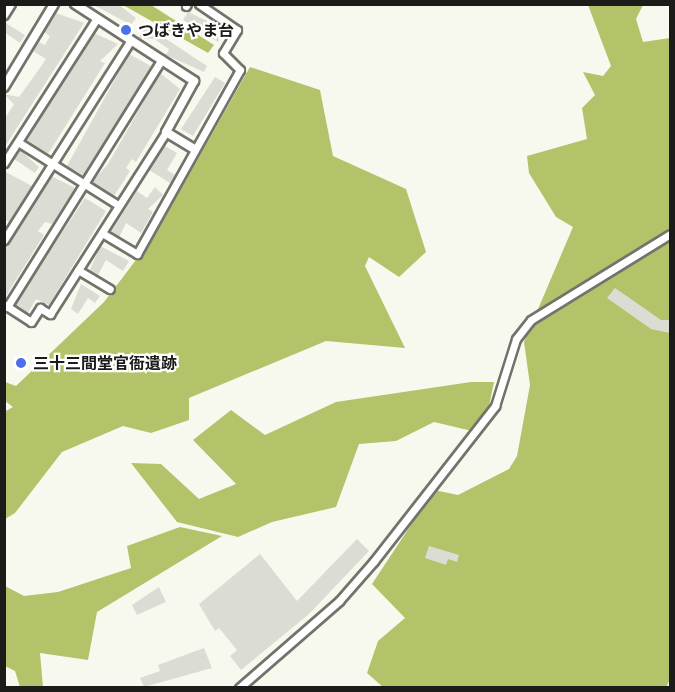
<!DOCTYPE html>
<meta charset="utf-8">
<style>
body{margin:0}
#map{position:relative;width:675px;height:692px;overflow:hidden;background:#f7f9ef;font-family:"IBM Plex Sans","Noto Sans JP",sans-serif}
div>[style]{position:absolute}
.forest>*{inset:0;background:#b3c36a}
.building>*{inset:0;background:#dbddd4;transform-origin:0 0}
.roads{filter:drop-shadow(2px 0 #72746b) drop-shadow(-2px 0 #72746b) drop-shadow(0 2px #72746b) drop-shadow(0 -2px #72746b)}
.minor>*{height:7px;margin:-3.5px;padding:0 3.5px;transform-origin:3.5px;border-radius:3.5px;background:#fff}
.tertiary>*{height:8px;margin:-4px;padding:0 4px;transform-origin:4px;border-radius:4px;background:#fff}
.dots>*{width:16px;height:16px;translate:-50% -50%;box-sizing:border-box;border:3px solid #fff;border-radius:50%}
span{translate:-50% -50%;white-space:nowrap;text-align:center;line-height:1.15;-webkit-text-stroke:4.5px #fff;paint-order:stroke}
.poi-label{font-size:16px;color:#1b1c19;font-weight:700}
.left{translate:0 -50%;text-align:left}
.frame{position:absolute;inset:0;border:6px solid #1b1c19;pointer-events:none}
</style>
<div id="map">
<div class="forest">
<i style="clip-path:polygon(123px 5px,151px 5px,214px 45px,208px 53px)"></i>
<i style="clip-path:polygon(588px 5px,643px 5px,636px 19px,643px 42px,670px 38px,670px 679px,666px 688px,384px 688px,367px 673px,378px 641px,405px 618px,372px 584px,434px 490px,458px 495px,509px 469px,517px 456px,530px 385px,524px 342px,573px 227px,556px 217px,529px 173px,527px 156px,587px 139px,582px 108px,595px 95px,583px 72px,603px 76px,611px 66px)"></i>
<i style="clip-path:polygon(250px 67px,320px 90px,333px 156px,406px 189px,426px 252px,399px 277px,369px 257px,365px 266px,405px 348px,326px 341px,189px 398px,189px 420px,151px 433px,123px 426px,62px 452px,15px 513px,5px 519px,4px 412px,13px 407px,5px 401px,5px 382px,16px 386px,104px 302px,155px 235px)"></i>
<i style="clip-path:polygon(471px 382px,494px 382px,488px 411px,472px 431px,434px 422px,396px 441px,359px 444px,336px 507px,272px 522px,238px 537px,177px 522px,131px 463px,161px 464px,199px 499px,236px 484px,193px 440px,231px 410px,265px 435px,336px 402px)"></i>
<i style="clip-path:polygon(180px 527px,222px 536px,97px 612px,88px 660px,40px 653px,43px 687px,20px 687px,15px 671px,5px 666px,5px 586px,24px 596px,58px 592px,131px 568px,127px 546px)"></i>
</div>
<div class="building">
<i style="clip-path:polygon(92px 4px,118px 4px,136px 18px,131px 25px)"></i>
<i style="clip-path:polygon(188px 12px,216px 25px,223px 34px,218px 42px,183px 20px)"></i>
<i style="clip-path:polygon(56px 13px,84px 23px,4px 148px,4px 120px,14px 104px,4px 94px,19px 97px,42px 65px,46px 59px,33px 51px,39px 42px,45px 45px,50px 36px,44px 32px)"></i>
<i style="clip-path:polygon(4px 22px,25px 35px,20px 43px,4px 32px)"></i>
<i style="clip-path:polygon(145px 25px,207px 66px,204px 72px,166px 55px,169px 49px,154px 39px,139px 38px)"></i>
<i style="clip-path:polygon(94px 33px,118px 44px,100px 61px,105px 63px,48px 154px,26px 140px)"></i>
<i style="left:129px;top:54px;width:25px;height:128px;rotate:29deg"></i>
<i style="clip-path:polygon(160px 73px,180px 89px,136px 162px,132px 159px,126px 168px,130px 171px,114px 196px,92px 182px,108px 164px)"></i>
<i style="clip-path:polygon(215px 77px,225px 83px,193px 136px,181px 129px)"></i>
<i style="clip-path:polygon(165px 146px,177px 153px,167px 170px,175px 175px,170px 183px,149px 170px)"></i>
<i style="clip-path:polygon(20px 150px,39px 167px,35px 173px,14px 159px)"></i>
<i style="clip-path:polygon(4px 171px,32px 186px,9px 222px,4px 219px)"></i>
<i style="clip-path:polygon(51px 176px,75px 188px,52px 224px,45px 222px,38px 231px,44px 235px,4px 299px,4px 246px)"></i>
<i style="clip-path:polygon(155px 187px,163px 195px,148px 209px,153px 212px,141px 233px,126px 223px,119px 237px,111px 232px,137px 191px,147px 198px)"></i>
<i style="clip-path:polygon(85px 198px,106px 211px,49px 305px,36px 299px,28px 313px,15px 304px)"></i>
<i style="clip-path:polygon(100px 246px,129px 261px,123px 271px,106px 260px,98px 275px,90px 270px)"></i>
<i style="clip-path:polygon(81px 284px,100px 296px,95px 303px,88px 298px,78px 314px,71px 309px)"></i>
<i style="clip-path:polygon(615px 288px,661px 320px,670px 320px,670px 333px,651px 329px,607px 298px)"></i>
<i style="clip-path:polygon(357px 539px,369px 551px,308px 615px,241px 670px,230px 656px,237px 650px,219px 628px,215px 631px,199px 604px,260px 554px,297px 601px)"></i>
<i style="clip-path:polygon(429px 546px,459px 555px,457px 562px,448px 559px,446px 565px,425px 558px)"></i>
<i style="clip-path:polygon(159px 587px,166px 602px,137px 615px,132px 605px)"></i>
<i style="clip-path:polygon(204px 648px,212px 668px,144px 687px,140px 678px,160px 671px,158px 665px)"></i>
</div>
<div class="roads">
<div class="minor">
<i style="left:186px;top:6px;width:2px;rotate:-63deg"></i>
<i style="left:4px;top:15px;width:13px;rotate:-58deg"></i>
<i style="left:18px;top:142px;width:118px;rotate:32.2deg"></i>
<i style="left:4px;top:163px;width:172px;rotate:-57.3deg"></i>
<i style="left:102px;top:233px;width:41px;rotate:31deg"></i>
<i style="left:137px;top:254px;width:211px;rotate:-60.8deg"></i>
<i style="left:240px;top:70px;width:24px;rotate:-135deg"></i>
<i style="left:223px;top:53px;width:27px;rotate:-59deg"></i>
<i style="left:237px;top:30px;width:46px;rotate:-145.6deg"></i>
<i style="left:4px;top:240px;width:237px;rotate:-57.6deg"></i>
<i style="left:78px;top:270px;width:37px;rotate:31deg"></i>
<i style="left:5px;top:305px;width:31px;rotate:33deg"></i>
<i style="left:31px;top:322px;width:17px;rotate:-57deg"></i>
<i style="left:40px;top:308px;width:12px;rotate:31deg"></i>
<i style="left:50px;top:314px;width:216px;rotate:-57.5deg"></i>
<i style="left:7px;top:307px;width:292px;rotate:-58deg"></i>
<i style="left:239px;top:688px;width:133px;rotate:-41deg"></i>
<i style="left:339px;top:601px;width:53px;rotate:-48.8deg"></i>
<i style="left:374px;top:561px;width:197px;rotate:-52deg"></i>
<i style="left:495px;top:406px;width:70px;rotate:-72.6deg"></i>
<i style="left:516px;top:339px;width:24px;rotate:-52deg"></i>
<i style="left:531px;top:320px;width:163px;rotate:-31.7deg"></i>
</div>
<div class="tertiary">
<i style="left:75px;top:4px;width:142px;rotate:32.9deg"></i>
<i style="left:194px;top:81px;width:58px;rotate:118.8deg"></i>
<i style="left:166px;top:132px;width:31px;rotate:31deg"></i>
<i style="left:4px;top:87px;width:97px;rotate:-58.9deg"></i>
</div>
</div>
<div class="dots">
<i style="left:126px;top:30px;background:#4c71e4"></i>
<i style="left:21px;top:363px;background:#4c71e4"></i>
</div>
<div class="poi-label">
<span class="left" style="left:138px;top:30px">つばきやま台</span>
<span class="left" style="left:33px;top:363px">三十三間堂官衙遺跡</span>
</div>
<div class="frame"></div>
</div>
